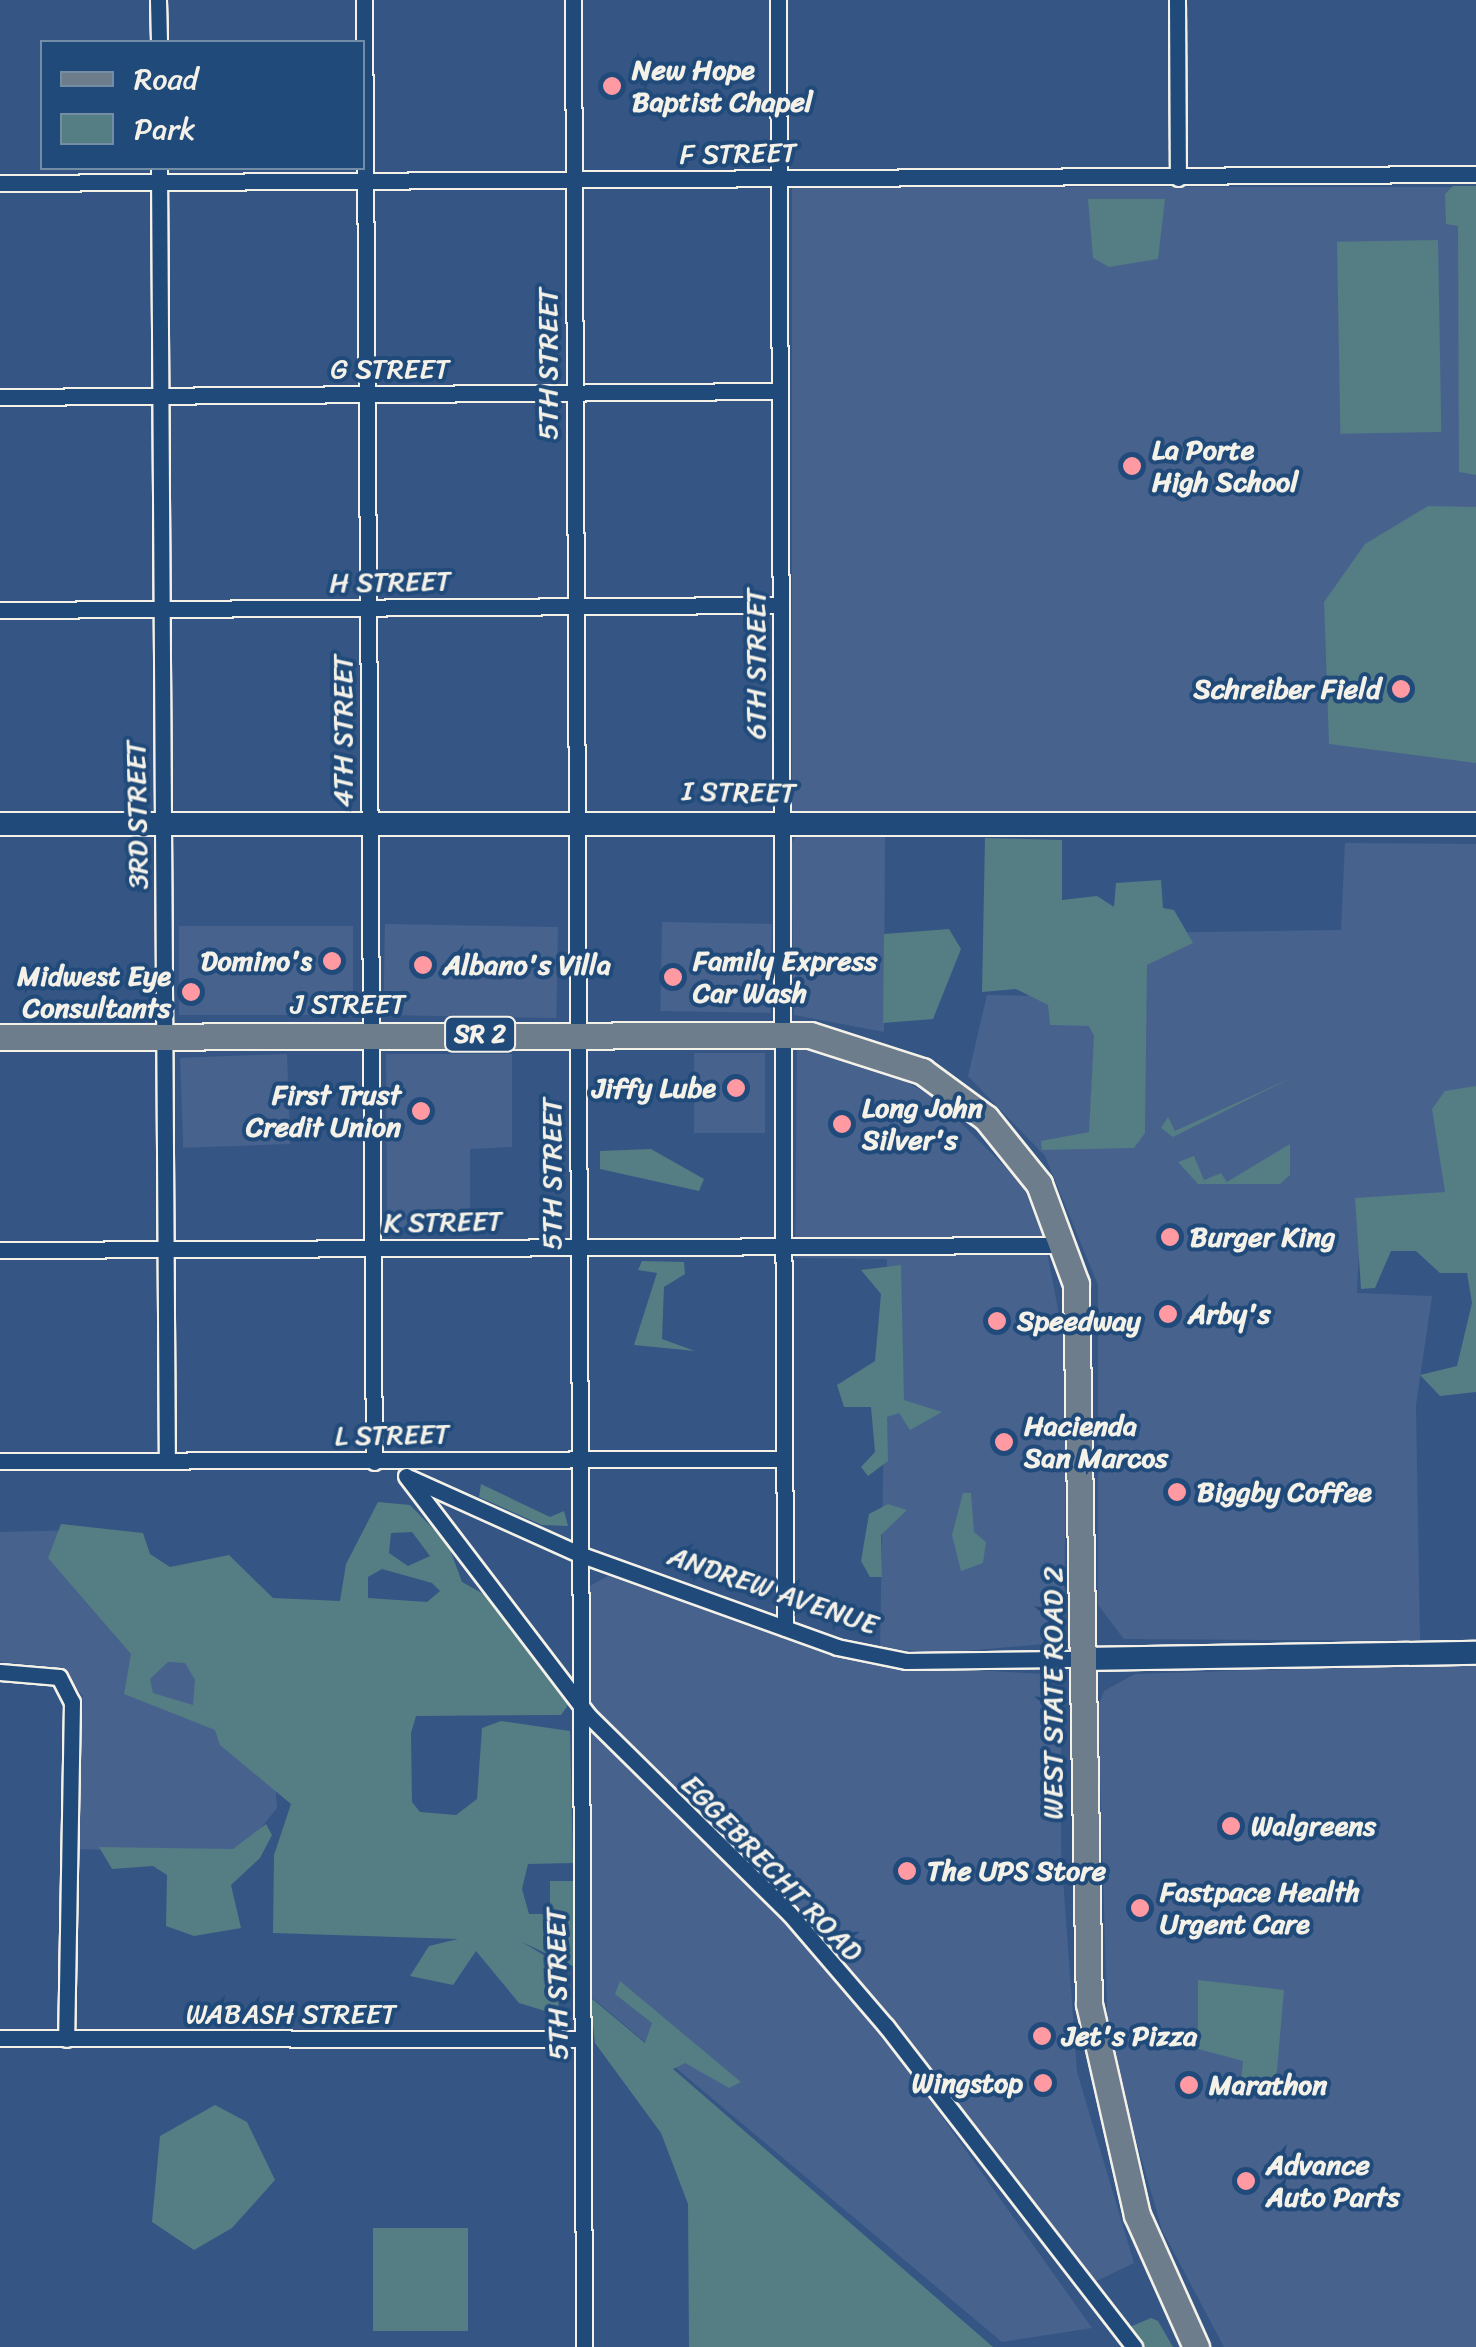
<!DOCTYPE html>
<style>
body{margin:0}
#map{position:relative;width:1476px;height:2347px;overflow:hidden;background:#355684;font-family:Sriracha,sans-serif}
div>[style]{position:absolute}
.built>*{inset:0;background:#48628e;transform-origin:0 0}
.green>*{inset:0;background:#547d84;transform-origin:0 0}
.roads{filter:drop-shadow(2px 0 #f4f1e8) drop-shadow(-2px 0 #f4f1e8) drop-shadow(0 2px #f4f1e8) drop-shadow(0 -2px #f4f1e8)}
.street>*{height:15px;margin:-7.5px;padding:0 7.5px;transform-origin:7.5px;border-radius:7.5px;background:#1f4a7a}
.secondary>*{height:22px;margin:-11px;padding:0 11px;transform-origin:11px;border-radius:11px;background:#1f4a7a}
.primary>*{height:25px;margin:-12.5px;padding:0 12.5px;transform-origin:12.5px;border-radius:12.5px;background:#6d7d8c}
.dots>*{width:28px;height:28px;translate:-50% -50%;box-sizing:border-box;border:5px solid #1f4a7a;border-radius:50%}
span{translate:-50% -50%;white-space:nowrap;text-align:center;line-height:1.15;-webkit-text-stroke:8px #1f4a7a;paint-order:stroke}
.shield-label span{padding:2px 8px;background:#1f4a7a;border:2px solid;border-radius:8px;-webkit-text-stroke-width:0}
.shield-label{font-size:25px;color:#f4f1e8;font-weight:700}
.poi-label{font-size:28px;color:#f4f1e8;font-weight:700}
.left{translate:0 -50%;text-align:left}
.right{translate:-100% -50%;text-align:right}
.street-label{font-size:28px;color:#f4f1e8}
.legend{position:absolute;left:40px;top:40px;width:325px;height:130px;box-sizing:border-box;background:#1f4a7a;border:2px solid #748da6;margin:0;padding:12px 18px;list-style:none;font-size:30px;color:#f4f1e8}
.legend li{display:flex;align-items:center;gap:20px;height:50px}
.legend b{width:50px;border:2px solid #748da6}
</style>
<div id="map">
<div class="built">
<i style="left:1476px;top:187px;width:626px;height:684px;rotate:90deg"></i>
<i style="clip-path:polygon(801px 830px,885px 830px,884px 1032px,794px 1015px,791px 843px)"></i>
<i style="clip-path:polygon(1345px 843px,1476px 844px,1476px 1152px,1454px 1205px,1361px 1211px,1357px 1293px,1432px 1296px,1416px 1405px,1420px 1641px,1124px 1639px,1098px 1605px,1098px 1285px,1045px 1156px,968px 1076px,987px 995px,1137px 998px,1139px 933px,1341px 930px)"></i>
<i style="left:385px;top:924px;width:173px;height:91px;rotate:1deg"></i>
<i style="left:772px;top:924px;width:89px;height:110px;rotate:91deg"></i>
<i style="left:179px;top:926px;width:174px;height:89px"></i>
<i style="clip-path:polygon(797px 1047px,893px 1075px,937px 1099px,1021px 1183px,1043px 1230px,1067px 1357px,1064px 1631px,1056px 1643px,943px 1653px,880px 1648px,887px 1259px,795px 1258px)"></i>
<i style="left:694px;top:1053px;width:71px;height:80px"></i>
<i style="left:287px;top:1054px;width:90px;height:107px;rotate:88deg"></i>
<i style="clip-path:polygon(386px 1054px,512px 1054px,512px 1147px,470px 1149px,470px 1227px,387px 1227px)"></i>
<i style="clip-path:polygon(84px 1530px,269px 1694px,277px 1808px,240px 1854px,76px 1849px,83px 1696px,55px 1667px,0 1662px,0 1532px)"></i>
<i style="clip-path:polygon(608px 1576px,870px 1664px,1042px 1674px,1061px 1684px,1061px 1850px,1077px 2072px,1134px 2263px,1086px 2286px,792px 1905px,590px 1708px,586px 1588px)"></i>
<i style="clip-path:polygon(1476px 1663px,1476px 2347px,1224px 2347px,1162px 2230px,1108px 2042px,1098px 1707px,1104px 1691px,1135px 1674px)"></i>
<i style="clip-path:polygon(590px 1731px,799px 1933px,876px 2024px,1092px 2328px,1002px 2342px,589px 1995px)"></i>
</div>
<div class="green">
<i style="clip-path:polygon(1453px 186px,1476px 186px,1476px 475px,1459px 472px,1458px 226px,1446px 224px,1445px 194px)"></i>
<i style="clip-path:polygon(1088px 199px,1165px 199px,1158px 259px,1109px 267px,1093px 258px)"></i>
<i style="left:1438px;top:240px;width:192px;height:101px;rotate:89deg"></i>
<i style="clip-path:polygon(1428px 506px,1476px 507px,1476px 763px,1329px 744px,1324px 602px,1365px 544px)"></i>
<i style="clip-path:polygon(985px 838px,1062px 840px,1062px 900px,1097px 896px,1114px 907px,1116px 883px,1161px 880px,1163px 908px,1174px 910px,1193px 943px,1147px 965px,1145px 1133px,1134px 1148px,1042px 1150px,1041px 1141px,1089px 1132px,1094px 1036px,1089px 1026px,1050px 1025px,1048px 1005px,1016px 989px,982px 992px)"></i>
<i style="clip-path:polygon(949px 929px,961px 949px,933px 1019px,883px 1023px,884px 934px)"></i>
<i style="clip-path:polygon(1291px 1078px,1173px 1137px,1161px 1128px,1168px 1117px,1175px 1131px)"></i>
<i style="clip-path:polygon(1476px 1086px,1476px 1392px,1440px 1396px,1420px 1375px,1457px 1366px,1472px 1303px,1467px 1273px,1440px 1273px,1416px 1251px,1391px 1251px,1375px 1288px,1361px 1289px,1355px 1198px,1445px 1192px,1432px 1109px,1445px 1091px)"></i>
<i style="clip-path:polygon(1290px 1144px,1290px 1175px,1280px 1184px,1198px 1184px,1178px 1162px,1194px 1156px,1204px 1180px,1221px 1173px,1227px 1182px)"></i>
<i style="clip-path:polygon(651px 1149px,704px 1179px,699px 1191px,600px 1169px,600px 1151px)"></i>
<i style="clip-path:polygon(642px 1261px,684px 1262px,685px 1274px,664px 1287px,662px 1339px,695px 1351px,634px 1345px,657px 1273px,638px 1270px)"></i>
<i style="clip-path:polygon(901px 1265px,904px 1400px,942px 1412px,910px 1430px,899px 1413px,887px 1417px,888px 1461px,868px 1476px,861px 1467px,875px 1452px,871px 1407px,844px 1407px,837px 1385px,875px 1361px,881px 1294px,861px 1270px)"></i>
<i style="clip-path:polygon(481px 1484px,550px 1517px,564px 1511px,568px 1526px,542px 1525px,479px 1497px)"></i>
<i style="clip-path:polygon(963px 1493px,971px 1493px,974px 1532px,986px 1542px,983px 1563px,961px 1571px,952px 1535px)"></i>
<i style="clip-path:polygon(evenodd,378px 1502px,410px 1505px,448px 1544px,462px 1582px,487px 1596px,568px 1705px,561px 1715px,416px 1716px,411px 1733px,412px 1802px,420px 1812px,456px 1815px,477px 1799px,482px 1728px,501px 1721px,570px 1731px,573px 1863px,528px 1864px,522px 1889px,529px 1914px,550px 1914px,550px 1881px,574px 1881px,577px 1968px,522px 1942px,560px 1965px,558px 2015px,519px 2003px,476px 1951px,453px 1985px,410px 1976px,429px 1946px,458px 1939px,273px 1933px,274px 1855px,291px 1804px,220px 1745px,215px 1730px,124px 1694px,131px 1654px,48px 1558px,61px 1524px,143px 1533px,150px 1554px,170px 1567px,229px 1555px,273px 1598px,340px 1601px,346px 1564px,378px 1502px,412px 1532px,430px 1556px,408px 1566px,389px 1553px,391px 1533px,412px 1532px,378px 1502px,382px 1569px,432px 1583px,440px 1591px,427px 1602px,368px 1598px,368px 1577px,382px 1569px,378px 1502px,168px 1662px,185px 1663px,195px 1680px,193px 1705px,153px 1693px,150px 1679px,168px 1662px)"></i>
<i style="clip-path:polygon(888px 1504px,907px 1510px,881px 1535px,882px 1577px,870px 1577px,861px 1561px,869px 1514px)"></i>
<i style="clip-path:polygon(266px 1824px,272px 1835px,260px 1858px,231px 1885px,241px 1928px,194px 1936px,166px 1926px,167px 1875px,153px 1866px,112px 1869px,99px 1847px,233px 1849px)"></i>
<i style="clip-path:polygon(1198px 1980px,1284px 1990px,1275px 2093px,1240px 2091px,1243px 2061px,1198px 2049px)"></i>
<i style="clip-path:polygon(620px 1981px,741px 2082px,729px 2088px,685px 2063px,673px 2069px,993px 2347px,689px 2347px,688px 2204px,661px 2133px,595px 2043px,590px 1997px,645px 2043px,652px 2023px,615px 1994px)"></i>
<i style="clip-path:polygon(215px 2105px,247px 2122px,275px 2180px,232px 2228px,194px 2250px,152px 2222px,160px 2136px)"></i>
<i style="left:373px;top:2228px;width:95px;height:103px"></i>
<i style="clip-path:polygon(1151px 2318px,1158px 2321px,1173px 2347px,1143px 2347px,1125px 2329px)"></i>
</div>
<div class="roads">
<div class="street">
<i style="left:158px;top:0;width:42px;rotate:88.6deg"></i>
<i style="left:364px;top:0;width:1462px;rotate:89.61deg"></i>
<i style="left:573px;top:0;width:2347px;rotate:89.73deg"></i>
<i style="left:778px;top:0;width:1628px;rotate:89.75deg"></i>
<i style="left:1177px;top:0;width:178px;rotate:89.7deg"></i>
<i style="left:159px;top:168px;width:1293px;rotate:89.65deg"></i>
<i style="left:0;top:183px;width:1476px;rotate:-0.35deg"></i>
<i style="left:0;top:397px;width:780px;rotate:-0.44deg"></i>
<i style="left:0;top:610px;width:781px;rotate:-0.37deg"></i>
<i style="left:0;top:1250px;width:1066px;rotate:-0.27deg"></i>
<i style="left:0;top:1461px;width:784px;rotate:-0.15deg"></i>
<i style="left:406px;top:1476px;width:302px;rotate:52.7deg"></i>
<i style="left:589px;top:1716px;width:281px;rotate:44.6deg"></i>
<i style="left:789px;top:1913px;width:149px;rotate:49.4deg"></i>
<i style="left:886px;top:2026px;width:406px;rotate:52.3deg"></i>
<i style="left:410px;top:1478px;width:185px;rotate:24.2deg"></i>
<i style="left:579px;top:1554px;width:274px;rotate:19.8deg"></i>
<i style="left:837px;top:1647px;width:70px;rotate:11.5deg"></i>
<i style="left:906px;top:1661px;width:176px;rotate:-0.7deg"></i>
<i style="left:0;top:1672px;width:59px;rotate:4.8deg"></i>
<i style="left:59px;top:1677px;width:28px;rotate:63deg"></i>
<i style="left:72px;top:1702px;width:337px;rotate:91deg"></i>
<i style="left:0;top:2038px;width:583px;rotate:0.1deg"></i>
</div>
<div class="secondary">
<i style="left:0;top:824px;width:1476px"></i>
<i style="left:1082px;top:1659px;width:394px;rotate:-0.9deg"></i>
</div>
<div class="primary">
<i style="left:0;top:1037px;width:810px;rotate:-0.14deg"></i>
<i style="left:810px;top:1035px;width:118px;rotate:17.8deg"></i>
<i style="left:922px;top:1071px;width:79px;rotate:36.3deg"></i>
<i style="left:986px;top:1118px;width:85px;rotate:51.2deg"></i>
<i style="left:1039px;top:1184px;width:107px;rotate:69.7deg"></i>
<i style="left:1076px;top:1284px;width:720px;rotate:88.97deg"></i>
<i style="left:1089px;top:2004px;width:216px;rotate:77.2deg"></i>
<i style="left:1137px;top:2215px;width:145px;rotate:65.9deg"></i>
</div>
</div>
<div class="dots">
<i style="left:612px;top:86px;background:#ff9aa2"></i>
<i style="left:1132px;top:466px;background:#ff9aa2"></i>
<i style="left:1401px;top:689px;background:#ff9aa2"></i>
<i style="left:332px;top:961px;background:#ff9aa2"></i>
<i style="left:423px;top:965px;background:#ff9aa2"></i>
<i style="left:673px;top:977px;background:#ff9aa2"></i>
<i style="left:191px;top:992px;background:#ff9aa2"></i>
<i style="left:736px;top:1088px;background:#ff9aa2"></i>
<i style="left:421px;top:1111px;background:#ff9aa2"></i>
<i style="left:842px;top:1124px;background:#ff9aa2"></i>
<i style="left:1170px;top:1237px;background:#ff9aa2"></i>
<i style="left:1168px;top:1314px;background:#ff9aa2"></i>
<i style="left:997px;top:1321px;background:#ff9aa2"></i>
<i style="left:1004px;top:1442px;background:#ff9aa2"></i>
<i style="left:1177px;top:1492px;background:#ff9aa2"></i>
<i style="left:1231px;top:1826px;background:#ff9aa2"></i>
<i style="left:907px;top:1871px;background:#ff9aa2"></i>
<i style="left:1140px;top:1908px;background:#ff9aa2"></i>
<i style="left:1042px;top:2036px;background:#ff9aa2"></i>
<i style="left:1043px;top:2083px;background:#ff9aa2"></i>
<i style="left:1189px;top:2085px;background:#ff9aa2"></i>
<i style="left:1246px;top:2181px;background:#ff9aa2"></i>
</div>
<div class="shield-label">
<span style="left:480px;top:1034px">SR 2</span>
</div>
<div class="poi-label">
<span class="left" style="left:632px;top:86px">New Hope<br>Baptist Chapel</span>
<span class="left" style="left:1152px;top:466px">La Porte<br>High School</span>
<span class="right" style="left:1381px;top:689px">Schreiber Field</span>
<span class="right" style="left:312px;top:961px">Domino's</span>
<span class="left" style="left:693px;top:977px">Family Express<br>Car Wash</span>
<span class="left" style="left:443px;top:965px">Albano's Villa</span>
<span class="right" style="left:171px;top:992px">Midwest Eye<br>Consultants</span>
<span class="right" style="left:716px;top:1088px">Jiffy Lube</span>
<span class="right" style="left:401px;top:1111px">First Trust<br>Credit Union</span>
<span class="left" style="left:862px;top:1124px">Long John<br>Silver's</span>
<span class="left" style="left:1190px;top:1237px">Burger King</span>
<span class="left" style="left:1188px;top:1314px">Arby's</span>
<span class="left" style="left:1017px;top:1321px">Speedway</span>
<span class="left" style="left:1024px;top:1442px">Hacienda<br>San Marcos</span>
<span class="left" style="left:1197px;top:1492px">Biggby Coffee</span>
<span class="left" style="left:1251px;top:1826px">Walgreens</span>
<span class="left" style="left:927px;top:1871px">The UPS Store</span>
<span class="left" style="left:1160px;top:1908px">Fastpace Health<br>Urgent Care</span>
<span class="left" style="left:1062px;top:2036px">Jet's Pizza</span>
<span class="right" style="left:1023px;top:2083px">Wingstop</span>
<span class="left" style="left:1209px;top:2085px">Marathon</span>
<span class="left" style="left:1266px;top:2181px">Advance<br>Auto Parts</span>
</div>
<div class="street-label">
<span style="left:738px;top:154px;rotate:-1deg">F STREET</span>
<span style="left:548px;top:364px;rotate:-90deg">5TH STREET</span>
<span style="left:390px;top:369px">G STREET</span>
<span style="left:390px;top:582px;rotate:-1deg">H STREET</span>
<span style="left:756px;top:664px;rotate:-90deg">6TH STREET</span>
<span style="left:343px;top:731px;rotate:-90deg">4TH STREET</span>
<span style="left:739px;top:792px;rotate:1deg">I STREET</span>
<span style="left:137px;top:815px;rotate:-91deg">3RD STREET</span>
<span style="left:348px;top:1004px">J STREET</span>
<span style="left:552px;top:1174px;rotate:-90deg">5TH STREET</span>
<span style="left:443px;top:1222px;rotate:-1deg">K STREET</span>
<span style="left:392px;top:1435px;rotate:-1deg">L STREET</span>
<span style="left:773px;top:1590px;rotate:19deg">ANDREW AVENUE</span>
<span style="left:1053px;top:1693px;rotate:-90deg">WEST STATE ROAD 2</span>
<span style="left:772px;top:1868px;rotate:46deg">EGGEBRECHT ROAD</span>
<span style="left:557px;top:1984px;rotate:-91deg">5TH STREET</span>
<span style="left:291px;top:2014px">WABASH STREET</span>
</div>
<ul class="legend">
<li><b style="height:12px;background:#6d7d8c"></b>Road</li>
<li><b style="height:28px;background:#547d84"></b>Park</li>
</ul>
</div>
